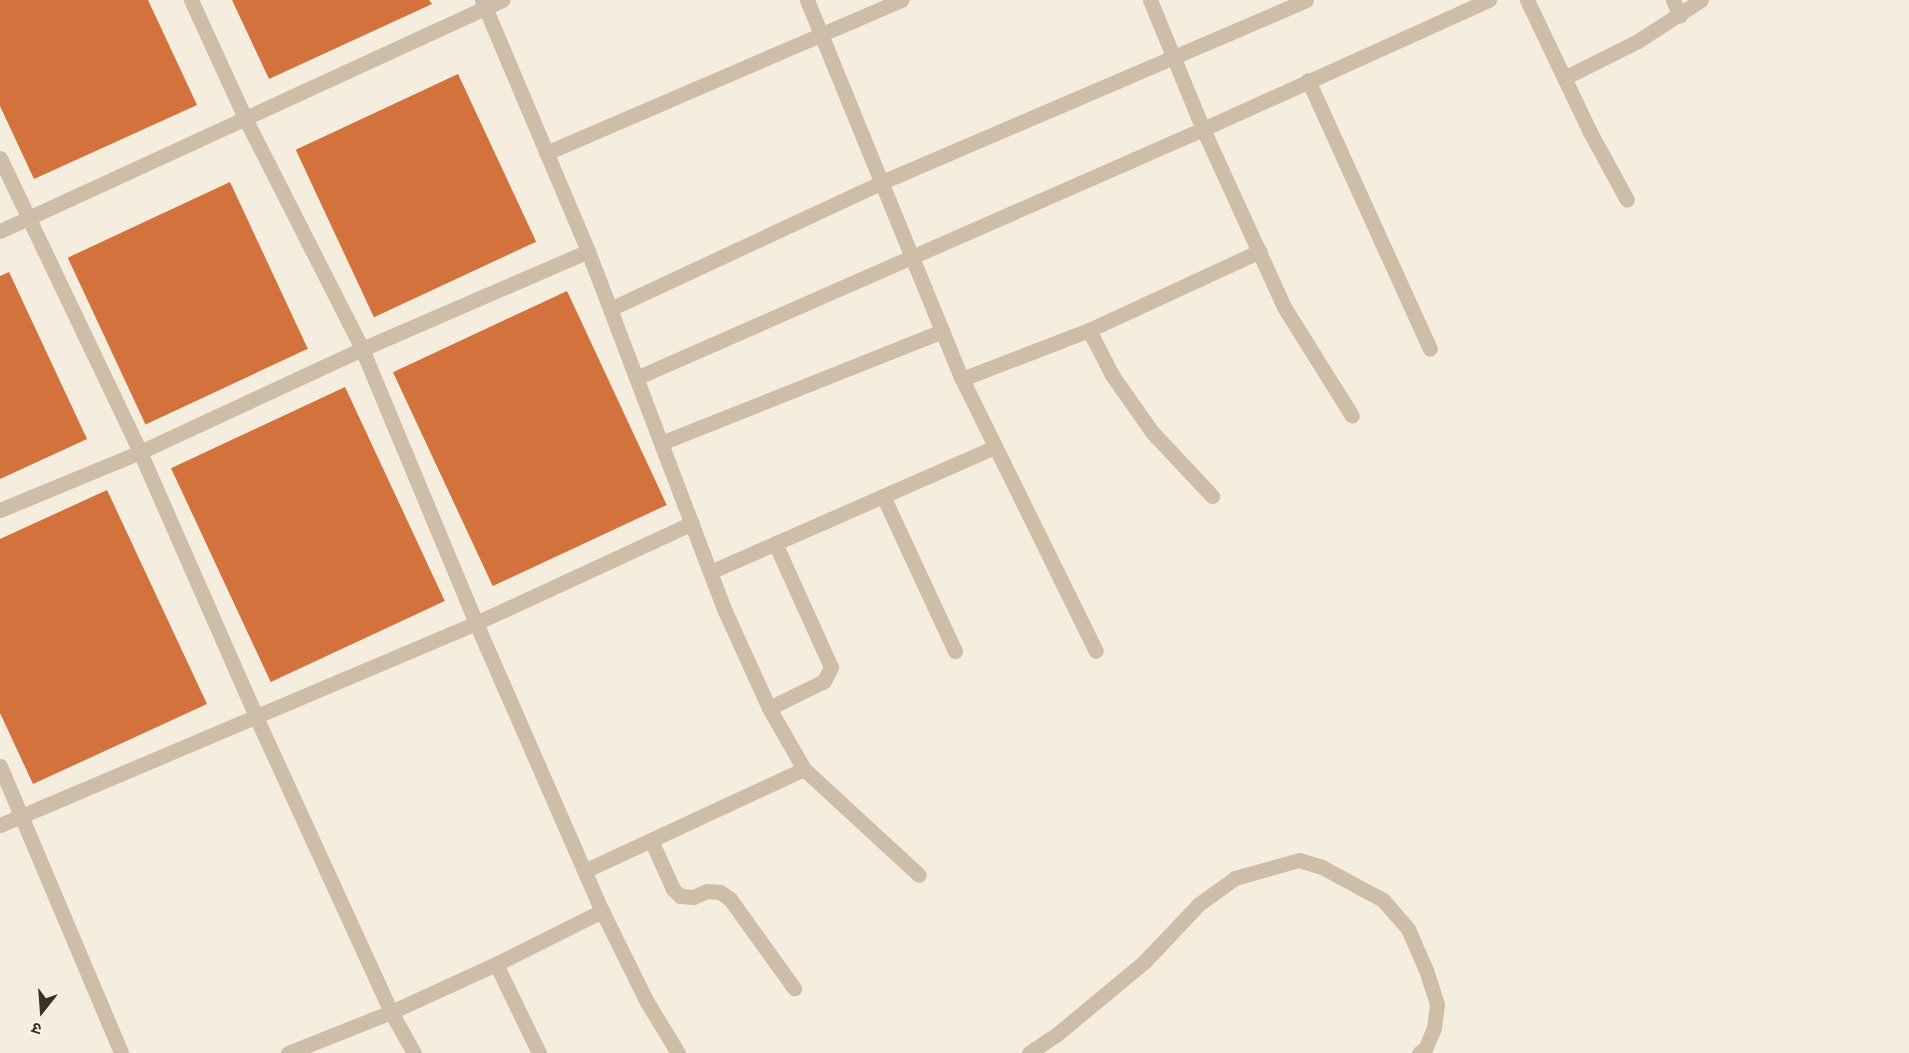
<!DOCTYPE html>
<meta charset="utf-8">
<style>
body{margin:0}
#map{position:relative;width:1909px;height:1053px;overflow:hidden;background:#f5eddd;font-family:Roboto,"Noto Sans Devanagari",sans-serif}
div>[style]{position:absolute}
.building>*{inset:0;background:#d3723d;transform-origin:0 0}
.lane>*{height:15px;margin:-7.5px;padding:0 7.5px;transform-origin:7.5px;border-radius:7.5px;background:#cfbea7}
.street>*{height:15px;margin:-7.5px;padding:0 7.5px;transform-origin:7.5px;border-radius:7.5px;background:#cfbea7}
span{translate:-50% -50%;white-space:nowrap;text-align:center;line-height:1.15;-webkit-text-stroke:5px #fcf6ea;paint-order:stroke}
.north{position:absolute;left:12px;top:981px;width:60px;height:60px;-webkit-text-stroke:4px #fcf6ea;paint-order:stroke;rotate:197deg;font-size:16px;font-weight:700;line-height:24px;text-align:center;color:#3b3028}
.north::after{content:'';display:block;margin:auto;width:21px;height:27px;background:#3b3028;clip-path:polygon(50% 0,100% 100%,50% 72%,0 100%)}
</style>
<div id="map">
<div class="building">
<i style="clip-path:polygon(0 0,148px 0,197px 105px,34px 179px,0 106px)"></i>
<i style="clip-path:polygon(232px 0,429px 0,432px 4px,269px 79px)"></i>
<i style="left:458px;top:74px;width:185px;height:179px;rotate:65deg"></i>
<i style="left:230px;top:182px;width:184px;height:179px;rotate:65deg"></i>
<i style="clip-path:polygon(9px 272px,87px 439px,0 479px,0 276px)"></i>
<i style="left:567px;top:291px;width:236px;height:192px;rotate:65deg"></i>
<i style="left:345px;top:387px;width:236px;height:192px;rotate:65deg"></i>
<i style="clip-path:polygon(107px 490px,207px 704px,33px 784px,0 713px,0 539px)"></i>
</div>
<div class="lane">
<i style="left:1029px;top:1053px;width:32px;rotate:-34deg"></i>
<i style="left:1056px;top:1035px;width:116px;rotate:-39.7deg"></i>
<i style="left:1145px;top:961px;width:79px;rotate:-46.5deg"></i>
<i style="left:1199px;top:904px;width:44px;rotate:-35.8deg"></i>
<i style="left:1235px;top:878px;width:66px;rotate:-15.7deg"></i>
<i style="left:1299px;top:860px;width:24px;rotate:17deg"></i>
<i style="left:1322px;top:867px;width:69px;rotate:28.4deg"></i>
<i style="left:1383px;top:900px;width:38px;rotate:49deg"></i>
<i style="left:1408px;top:929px;width:45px;rotate:66.3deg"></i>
<i style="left:1426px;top:970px;width:36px;rotate:72deg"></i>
<i style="left:1437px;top:1004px;width:24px;rotate:97deg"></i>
<i style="left:1434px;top:1028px;width:23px;rotate:113deg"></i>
<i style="left:1425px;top:1049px;width:7px;rotate:146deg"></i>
</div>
<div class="street">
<i style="left:191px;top:0;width:130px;rotate:65.4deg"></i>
<i style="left:245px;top:118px;width:259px;rotate:63.1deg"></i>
<i style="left:362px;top:349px;width:297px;rotate:67.4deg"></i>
<i style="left:476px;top:623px;width:314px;rotate:66.4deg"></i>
<i style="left:602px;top:911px;width:102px;rotate:63.7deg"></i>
<i style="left:647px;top:1002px;width:60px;rotate:58.7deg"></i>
<i style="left:482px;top:0;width:272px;rotate:67.1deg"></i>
<i style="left:588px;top:251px;width:385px;rotate:69.2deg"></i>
<i style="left:725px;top:611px;width:107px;rotate:65.6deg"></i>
<i style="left:769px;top:708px;width:70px;rotate:60.2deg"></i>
<i style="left:804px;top:769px;width:242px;rotate:155.1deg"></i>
<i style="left:807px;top:0;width:409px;rotate:67.8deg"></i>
<i style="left:962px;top:379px;width:303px;rotate:63.8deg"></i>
<i style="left:1150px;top:0;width:139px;rotate:67.7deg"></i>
<i style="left:1203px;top:129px;width:196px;rotate:65.5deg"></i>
<i style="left:1284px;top:307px;width:128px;rotate:58deg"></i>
<i style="left:1527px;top:0;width:146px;rotate:64.5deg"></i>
<i style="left:1590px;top:132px;width:77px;rotate:61.4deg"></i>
<i style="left:1673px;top:0;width:17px;rotate:66deg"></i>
<i style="left:1564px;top:78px;width:83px;rotate:-26.6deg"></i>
<i style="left:1638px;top:41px;width:75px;rotate:-33.1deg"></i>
<i style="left:1308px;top:80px;width:295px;rotate:65.6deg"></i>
<i style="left:546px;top:153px;width:387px;rotate:-23.3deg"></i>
<i style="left:0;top:158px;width:326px;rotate:64.5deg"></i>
<i style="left:140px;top:452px;width:292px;rotate:66.3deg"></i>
<i style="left:257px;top:719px;width:322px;rotate:65.4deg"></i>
<i style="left:391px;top:1012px;width:47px;rotate:60.7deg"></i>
<i style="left:0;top:231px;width:553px;rotate:-24.71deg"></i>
<i style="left:610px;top:309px;width:300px;rotate:-25deg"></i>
<i style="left:882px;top:182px;width:461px;rotate:-23.2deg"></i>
<i style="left:1089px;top:330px;width:51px;rotate:62.9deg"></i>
<i style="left:1112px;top:375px;width:70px;rotate:54.9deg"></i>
<i style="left:1152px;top:432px;width:88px;rotate:46.8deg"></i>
<i style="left:636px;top:378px;width:619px;rotate:-23.71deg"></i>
<i style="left:1203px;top:129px;width:314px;rotate:-24.3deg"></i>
<i style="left:962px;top:379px;width:136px;rotate:-21.1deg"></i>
<i style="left:1089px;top:330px;width:188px;rotate:-24.8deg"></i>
<i style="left:661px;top:443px;width:303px;rotate:-21.7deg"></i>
<i style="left:883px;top:496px;width:171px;rotate:65.1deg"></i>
<i style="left:0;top:510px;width:152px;rotate:-22.5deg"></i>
<i style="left:140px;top:452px;width:245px;rotate:-24.9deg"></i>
<i style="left:362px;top:349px;width:246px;rotate:-23.4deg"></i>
<i style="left:710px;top:572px;width:311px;rotate:-23.7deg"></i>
<i style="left:769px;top:708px;width:61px;rotate:-26.1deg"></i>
<i style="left:824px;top:681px;width:16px;rotate:-63deg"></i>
<i style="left:831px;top:667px;width:136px;rotate:-114.3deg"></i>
<i style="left:0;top:766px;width:311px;rotate:67.1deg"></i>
<i style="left:804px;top:769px;width:156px;rotate:42.7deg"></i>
<i style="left:0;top:825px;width:517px;rotate:-22.99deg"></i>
<i style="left:476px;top:623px;width:238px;rotate:-24.8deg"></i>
<i style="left:651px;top:840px;width:54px;rotate:65.8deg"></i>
<i style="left:673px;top:889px;width:10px;rotate:45deg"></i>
<i style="left:680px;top:896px;width:13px;rotate:4deg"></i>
<i style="left:693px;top:897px;width:15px;rotate:-23deg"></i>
<i style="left:707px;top:891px;width:13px;rotate:4deg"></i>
<i style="left:720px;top:892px;width:12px;rotate:35deg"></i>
<i style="left:730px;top:899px;width:110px;rotate:54.3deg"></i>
<i style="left:496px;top:964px;width:99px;rotate:64.2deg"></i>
<i style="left:288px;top:1053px;width:111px;rotate:-21.7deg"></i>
<i style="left:391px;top:1012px;width:115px;rotate:-24.6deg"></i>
<i style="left:496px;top:964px;width:119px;rotate:-26.6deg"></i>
</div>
<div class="north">उ</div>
</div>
